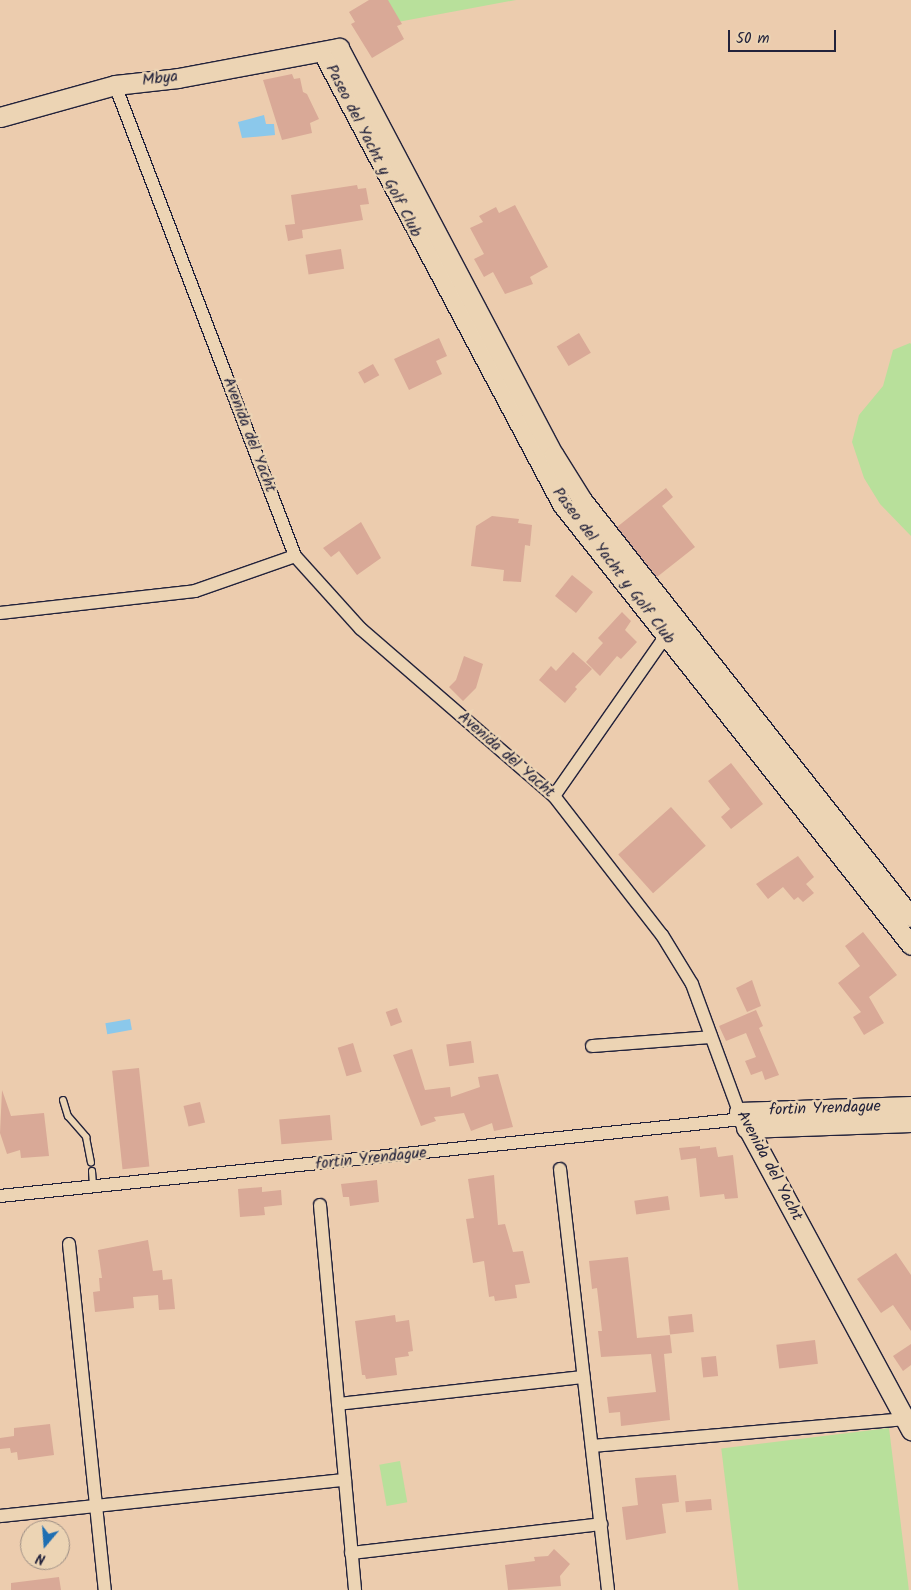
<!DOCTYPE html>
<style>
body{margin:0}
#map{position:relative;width:911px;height:1590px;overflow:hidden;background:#ecccae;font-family:Kalam,sans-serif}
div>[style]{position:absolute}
.green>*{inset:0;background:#b8e09b;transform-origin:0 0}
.water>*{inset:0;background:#8bc8eb;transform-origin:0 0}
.building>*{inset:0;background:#d9a997;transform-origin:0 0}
.roads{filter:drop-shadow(1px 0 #22223b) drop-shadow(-1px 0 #22223b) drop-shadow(0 1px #22223b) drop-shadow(0 -1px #22223b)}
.lane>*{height:6px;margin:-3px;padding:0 3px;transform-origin:3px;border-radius:3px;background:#ecd4b4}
.street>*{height:12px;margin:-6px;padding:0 6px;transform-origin:6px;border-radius:6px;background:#ecd4b4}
.secondary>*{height:19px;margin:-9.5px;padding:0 9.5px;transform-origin:9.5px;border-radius:9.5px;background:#ecd4b4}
span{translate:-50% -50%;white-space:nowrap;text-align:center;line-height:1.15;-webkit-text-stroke:5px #ecd4b4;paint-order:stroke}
.street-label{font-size:16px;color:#22223b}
.north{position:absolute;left:20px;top:1520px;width:50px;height:50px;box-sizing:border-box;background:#ecd4b4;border:1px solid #9b8d84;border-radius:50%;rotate:198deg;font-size:14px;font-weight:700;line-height:20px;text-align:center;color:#22223b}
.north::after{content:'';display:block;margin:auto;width:18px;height:22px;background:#1f6fb2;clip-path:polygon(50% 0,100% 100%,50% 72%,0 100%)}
.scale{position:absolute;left:728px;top:30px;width:108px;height:22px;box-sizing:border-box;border:2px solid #22223b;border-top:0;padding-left:6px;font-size:15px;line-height:18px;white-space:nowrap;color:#22223b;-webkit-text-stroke:4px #ecd4b4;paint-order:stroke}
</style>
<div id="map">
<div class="green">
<i style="clip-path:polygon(382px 0,516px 0,387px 24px)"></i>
<i style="clip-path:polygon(910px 343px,911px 344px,911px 536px,880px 504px,864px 478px,852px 442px,859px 415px,883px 386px,893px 350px)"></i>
<i style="left:889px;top:1428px;width:163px;height:169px;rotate:83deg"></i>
<i style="left:400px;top:1461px;width:42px;height:21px;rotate:80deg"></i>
</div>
<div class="water">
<i style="clip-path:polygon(264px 115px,266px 124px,274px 124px,275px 135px,242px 138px,238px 122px)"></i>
<i style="left:130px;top:1019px;width:11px;height:25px;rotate:80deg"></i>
</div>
<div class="building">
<i style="clip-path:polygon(369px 0,388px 0,402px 24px,397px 26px,404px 39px,372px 58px,351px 24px,355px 22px,349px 12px)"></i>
<i style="clip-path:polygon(292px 74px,294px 79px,300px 78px,303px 92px,307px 94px,319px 119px,310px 123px,312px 133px,282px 140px,263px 80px)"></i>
<i style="clip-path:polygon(357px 185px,358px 189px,366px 188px,369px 204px,360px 205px,363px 220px,302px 230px,303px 238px,288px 241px,285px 225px,295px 224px,291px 195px)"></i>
<i style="clip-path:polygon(515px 205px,548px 267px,530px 277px,533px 284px,505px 294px,493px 272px,484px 277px,474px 259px,484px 254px,470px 228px,483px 222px,479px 216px,496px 207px,499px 213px)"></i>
<i style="left:341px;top:249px;width:20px;height:36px;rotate:81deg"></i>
<i style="left:579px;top:333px;width:23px;height:26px;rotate:59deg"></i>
<i style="clip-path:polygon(439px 338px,447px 356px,436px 361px,442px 374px,409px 390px,394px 359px)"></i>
<i style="left:373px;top:364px;width:13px;height:17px;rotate:61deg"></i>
<i style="clip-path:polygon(666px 488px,673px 497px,662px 506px,695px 547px,657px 577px,617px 527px)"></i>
<i style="clip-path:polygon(492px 516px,519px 519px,518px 523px,532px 525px,530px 546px,525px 545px,521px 582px,503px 581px,504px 570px,471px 566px,476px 526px)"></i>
<i style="clip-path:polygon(361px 522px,381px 558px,357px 575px,339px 551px,331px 557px,323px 548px)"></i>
<i style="left:572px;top:575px;width:27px;height:27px;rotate:39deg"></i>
<i style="clip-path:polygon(622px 612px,631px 621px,625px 630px,637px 642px,621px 659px,617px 656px,600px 676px,586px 662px,603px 643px,598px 638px)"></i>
<i style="clip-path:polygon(573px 652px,592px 669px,575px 687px,577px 689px,565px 703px,539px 680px,551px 666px,556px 671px)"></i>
<i style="clip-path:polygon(464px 656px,483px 664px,476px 688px,463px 701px,449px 687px,456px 680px)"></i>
<i style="clip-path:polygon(731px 763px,763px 804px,731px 829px,721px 817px,730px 809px,708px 781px)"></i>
<i style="left:671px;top:807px;width:52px;height:71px;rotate:48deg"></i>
<i style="clip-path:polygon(798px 856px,814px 877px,806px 884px,814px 893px,803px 902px,798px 897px,794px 900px,783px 887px,768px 899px,756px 884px)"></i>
<i style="clip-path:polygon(863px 932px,897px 975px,869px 997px,884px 1023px,864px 1035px,853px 1017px,861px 1012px,838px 983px,860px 966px,845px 946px)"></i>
<i style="clip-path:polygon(752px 980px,761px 1006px,747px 1012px,736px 988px)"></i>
<i style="left:397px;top:1008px;width:15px;height:12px;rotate:70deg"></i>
<i style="clip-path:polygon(756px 1010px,763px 1026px,759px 1028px,779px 1075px,765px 1080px,762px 1071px,751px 1075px,745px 1061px,756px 1057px,746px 1033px,726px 1041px,719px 1026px)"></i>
<i style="left:471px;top:1041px;width:22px;height:25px;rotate:82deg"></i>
<i style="left:353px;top:1043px;width:30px;height:16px;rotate:73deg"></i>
<i style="clip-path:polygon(412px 1049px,425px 1090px,450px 1087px,451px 1097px,480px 1087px,478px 1077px,498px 1074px,513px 1127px,494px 1131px,492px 1123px,471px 1131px,464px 1113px,434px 1117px,436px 1121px,421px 1126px,393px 1055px)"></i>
<i style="left:139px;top:1068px;width:99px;height:27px;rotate:84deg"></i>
<i style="clip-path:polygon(2px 1090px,11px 1116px,44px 1113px,49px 1156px,21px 1158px,20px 1150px,7px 1154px,0 1133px)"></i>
<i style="left:200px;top:1102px;width:21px;height:17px;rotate:76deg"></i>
<i style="left:330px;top:1115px;width:25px;height:51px;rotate:85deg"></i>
<i style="clip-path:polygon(700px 1146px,700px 1149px,716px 1147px,718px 1157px,733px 1155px,738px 1198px,725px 1199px,724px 1194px,700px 1197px,696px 1158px,681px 1160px,679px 1148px)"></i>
<i style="clip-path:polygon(494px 1175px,498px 1225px,505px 1224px,513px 1252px,523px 1251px,530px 1283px,515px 1285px,517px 1298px,495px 1301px,494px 1296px,489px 1297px,484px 1261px,473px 1263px,466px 1219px,474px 1218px,468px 1179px)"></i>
<i style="clip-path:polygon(377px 1180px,379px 1202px,350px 1206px,349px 1197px,343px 1197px,341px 1184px)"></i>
<i style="clip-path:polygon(262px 1187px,262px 1192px,281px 1190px,282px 1205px,264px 1207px,265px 1215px,240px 1217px,238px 1189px)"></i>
<i style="left:668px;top:1196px;width:14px;height:34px;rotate:82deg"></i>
<i style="clip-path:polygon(148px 1240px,153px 1271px,162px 1270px,163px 1280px,172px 1279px,175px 1309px,159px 1310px,158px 1295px,133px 1297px,134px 1308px,95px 1312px,93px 1292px,100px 1291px,99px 1278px,102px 1278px,98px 1250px)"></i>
<i style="clip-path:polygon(896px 1253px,911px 1275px,911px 1331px,893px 1305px,881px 1313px,857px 1279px)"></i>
<i style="clip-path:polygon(628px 1257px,637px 1338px,670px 1335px,672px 1353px,664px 1354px,670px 1420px,621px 1426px,620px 1412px,609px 1413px,607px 1397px,656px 1392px,651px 1354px,601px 1357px,598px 1331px,602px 1331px,597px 1288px,592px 1289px,589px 1261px)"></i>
<i style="left:692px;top:1314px;width:18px;height:24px;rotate:84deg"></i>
<i style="clip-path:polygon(395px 1315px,396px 1322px,409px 1320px,413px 1351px,408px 1352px,409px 1356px,395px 1358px,397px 1375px,366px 1379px,365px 1375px,362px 1375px,355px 1321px)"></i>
<i style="left:815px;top:1340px;width:24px;height:39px;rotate:83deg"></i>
<i style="clip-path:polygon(911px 1344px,911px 1365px,903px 1371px,893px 1356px)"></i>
<i style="left:716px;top:1356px;width:20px;height:15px;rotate:84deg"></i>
<i style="clip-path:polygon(50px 1424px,54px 1455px,18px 1460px,17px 1452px,11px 1453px,10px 1448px,0 1449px,0 1438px,14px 1436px,14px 1428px)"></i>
<i style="clip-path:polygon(676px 1475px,679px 1502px,662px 1504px,666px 1533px,626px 1540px,622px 1507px,638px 1505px,635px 1478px)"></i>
<i style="left:711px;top:1499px;width:11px;height:26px;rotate:85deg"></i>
<i style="clip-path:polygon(554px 1549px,570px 1564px,560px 1576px,561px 1586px,508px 1590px,505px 1565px,535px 1561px,534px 1557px,548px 1556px)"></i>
<i style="clip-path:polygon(59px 1577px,61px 1590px,11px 1590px,11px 1583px)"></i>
</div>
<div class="roads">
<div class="lane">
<i style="left:63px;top:1100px;width:17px;rotate:73deg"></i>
<i style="left:68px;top:1116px;width:28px;rotate:49deg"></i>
<i style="left:86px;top:1137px;width:26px;rotate:79deg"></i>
<i style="left:92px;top:1171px;width:16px;rotate:86deg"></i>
</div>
<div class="street">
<i style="left:115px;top:85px;width:504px;rotate:69.08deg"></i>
<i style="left:295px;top:556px;width:98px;rotate:47.9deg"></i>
<i style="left:361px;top:629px;width:255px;rotate:40.9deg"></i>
<i style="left:554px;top:796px;width:176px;rotate:52.2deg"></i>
<i style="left:662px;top:935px;width:57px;rotate:58.5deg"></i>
<i style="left:692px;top:984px;width:136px;rotate:69.8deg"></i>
<i style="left:0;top:613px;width:196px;rotate:-6.4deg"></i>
<i style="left:195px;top:591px;width:106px;rotate:-19.3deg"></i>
<i style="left:554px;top:796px;width:203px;rotate:-55.1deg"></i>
<i style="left:592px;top:1046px;width:119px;rotate:-4.3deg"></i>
<i style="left:560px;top:1169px;width:424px;rotate:83.5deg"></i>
<i style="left:0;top:1196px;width:746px;rotate:-5.92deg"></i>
<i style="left:320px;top:1205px;width:387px;rotate:84.8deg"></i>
<i style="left:69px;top:1244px;width:348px;rotate:84.1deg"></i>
<i style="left:338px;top:1404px;width:247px;rotate:-6.3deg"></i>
<i style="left:592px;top:1446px;width:315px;rotate:-4.9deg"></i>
<i style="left:0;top:1516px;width:347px;rotate:-6deg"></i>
<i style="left:351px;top:1553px;width:252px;rotate:-6.6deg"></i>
</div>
<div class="secondary">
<i style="left:323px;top:53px;width:510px;rotate:62.08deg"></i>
<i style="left:562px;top:504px;width:562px;rotate:51.64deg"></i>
<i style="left:0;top:117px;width:119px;rotate:-15.5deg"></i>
<i style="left:115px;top:85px;width:63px;rotate:-6.3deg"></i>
<i style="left:178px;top:78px;width:164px;rotate:-10.6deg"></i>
<i style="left:339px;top:48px;width:460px;rotate:62.2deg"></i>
<i style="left:554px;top:455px;width:53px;rotate:58.1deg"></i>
<i style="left:582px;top:500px;width:531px;rotate:51.73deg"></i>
<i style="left:911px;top:1106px;width:172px;rotate:178deg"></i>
<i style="left:739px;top:1112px;width:362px;rotate:61.6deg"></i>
<i style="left:746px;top:1128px;width:165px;rotate:-2.1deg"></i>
</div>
</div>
<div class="street-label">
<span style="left:160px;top:79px;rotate:-7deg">Mbya</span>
<span style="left:373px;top:151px;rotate:63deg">Paseo del Yacht y Golf Club</span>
<span style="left:249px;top:435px;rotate:69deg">Avenida del Yacht</span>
<span style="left:613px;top:566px;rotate:53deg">Paseo del Yacht y Golf Club</span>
<span style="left:506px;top:755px;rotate:41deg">Avenida del Yacht</span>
<span style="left:825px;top:1109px;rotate:-2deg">fortin Yrendague</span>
<span style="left:371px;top:1159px;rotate:-6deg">fortin Yrendague</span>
<span style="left:769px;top:1166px;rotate:62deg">Avenida del Yacht</span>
</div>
<div class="north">N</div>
<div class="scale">50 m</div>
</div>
